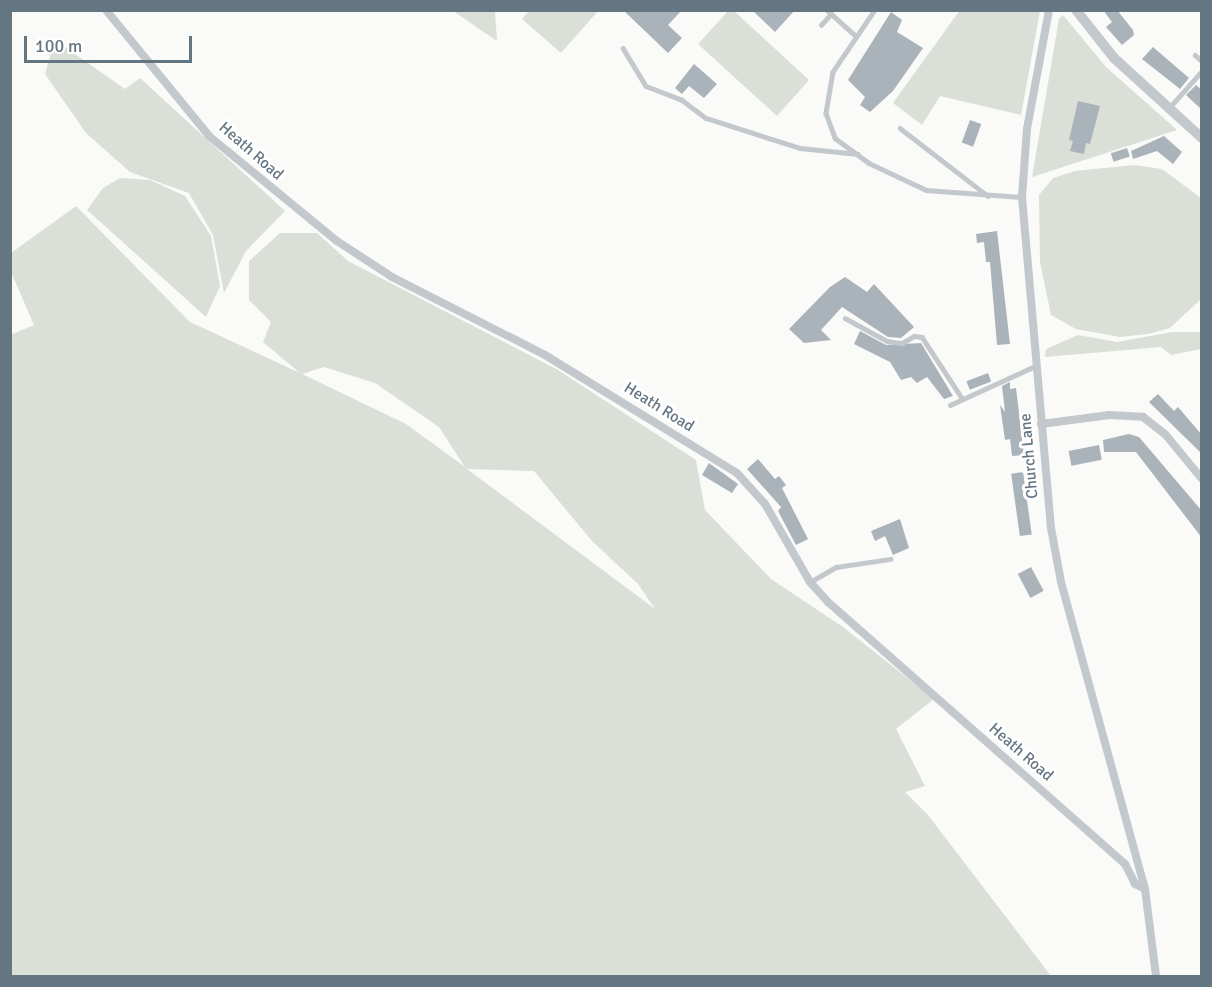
<!DOCTYPE html>
<style>
body{margin:0}
#map{position:relative;width:1212px;height:987px;overflow:hidden;background:#fafaf8;font-family:Signika,sans-serif}
div>[style]{position:absolute}
.green>*{inset:0;background:#dadfd7}
.building>*{inset:0;background:#aab3b9;transform-origin:0 0}
.service>*{height:4.5px;margin:-2.25px;padding:0 2.25px;transform-origin:2.25px;border-radius:2.25px;background:#c3c8cc}
.minor>*{height:8px;margin:-4px;padding:0 4px;transform-origin:4px;border-radius:4px;background:#c3c8cc}
.tertiary>*{height:10px;margin:-5px;padding:0 5px;transform-origin:5px;border-radius:5px;background:#c3c8cc}
span{translate:-50% -50%;white-space:nowrap;text-align:center;line-height:1.15;-webkit-text-stroke:6px #fff;paint-order:stroke}
.street-label{font-size:16px;color:#657683}
.frame{position:absolute;inset:0;border:12px solid #657683;pointer-events:none}
.scale{position:absolute;left:24px;top:36px;width:168px;height:27px;box-sizing:border-box;border:3px solid #657683;border-top:0;padding-left:8px;font-size:18px;line-height:21px;white-space:nowrap;color:#657683;-webkit-text-stroke:4px #fff;paint-order:stroke}
</style>
<div id="map">
<div class="green">
<i style="clip-path:polygon(530px 10px,598px 10px,598px 11px,561px 53px,522px 19px)"></i>
<i style="clip-path:polygon(960px 10px,1040px 11px,1021px 115px,940px 96px,922px 125px,893px 103px)"></i>
<i style="clip-path:polygon(453px 11px,495px 11px,497px 41px)"></i>
<i style="clip-path:polygon(728px 11px,734px 11px,809px 80px,777px 116px,698px 44px)"></i>
<i style="clip-path:polygon(1063px 15px,1106px 67px,1177px 130px,1032px 177px,1059px 19px)"></i>
<i style="clip-path:polygon(55px 40px,125px 89px,140px 78px,285px 211px,246px 251px,224px 293px,213px 235px,189px 193px,130px 172px,86px 133px,45px 74px)"></i>
<i style="clip-path:polygon(1134px 165px,1162px 169px,1201px 198px,1201px 299px,1170px 328px,1148px 334px,1120px 337px,1076px 329px,1051px 315px,1040px 262px,1039px 195px,1053px 178px,1075px 171px)"></i>
<i style="clip-path:polygon(120px 178px,150px 180px,185px 196px,211px 236px,220px 286px,206px 317px,87px 210px,103px 188px)"></i>
<i style="clip-path:polygon(evenodd,76px 206px,190px 322px,300px 373px,263px 342px,271px 322px,249px 300px,249px 261px,280px 233px,317px 233px,348px 261px,558px 370px,696px 460px,705px 510px,771px 579px,843px 627px,934px 699px,896px 729px,925px 786px,905px 792px,928px 815px,1051px 976px,11px 976px,10px 335px,34px 325px,11px 272px,11px 253px,76px 206px,324px 367px,375px 383px,439px 427px,465px 467px,406px 424px,302px 374px,324px 367px,76px 206px,467px 469px,534px 471px,592px 541px,638px 584px,655px 609px,467px 469px)"></i>
<i style="clip-path:polygon(1172px 332px,1201px 332px,1201px 349px,1171px 355px,1161px 347px,1045px 357px,1046px 349px,1078px 335px,1117px 342px)"></i>
</div>
<div class="building">
<i style="clip-path:polygon(623px 10px,682px 10px,668px 25px,682px 38px,668px 53px)"></i>
<i style="clip-path:polygon(752px 10px,795px 10px,775px 32px)"></i>
<i style="clip-path:polygon(1103px 10px,1117px 10px,1133px 30px,1134px 35px,1122px 45px,1106px 27px,1112px 22px)"></i>
<i style="clip-path:polygon(891px 12px,902px 20px,897px 32px,923px 48px,893px 91px,870px 112px,860px 105px,865px 97px,848px 80px)"></i>
<i style="clip-path:polygon(1153px 47px,1189px 78px,1180px 89px,1142px 59px)"></i>
<i style="clip-path:polygon(694px 64px,717px 84px,704px 98px,689px 86px,682px 94px,675px 88px)"></i>
<i style="clip-path:polygon(1196px 85px,1202px 90px,1202px 110px,1186px 95px)"></i>
<i style="clip-path:polygon(1078px 101px,1100px 106px,1090px 144px,1086px 143px,1084px 154px,1070px 151px,1073px 141px,1069px 140px)"></i>
<i style="left:970px;top:120px;width:12px;height:24px;rotate:20deg"></i>
<i style="clip-path:polygon(1164px 136px,1182px 152px,1173px 164px,1157px 151px,1133px 159px,1131px 151px)"></i>
<i style="left:1127px;top:148px;width:9px;height:17px;rotate:72deg"></i>
<i style="clip-path:polygon(997px 231px,1010px 344px,997px 345px,990px 262px,986px 262px,984px 242px,977px 243px,976px 234px)"></i>
<i style="clip-path:polygon(845px 277px,867px 292px,874px 284px,914px 327px,901px 338px,888px 337px,842px 307px,821px 330px,831px 340px,804px 343px,789px 329px,830px 287px)"></i>
<i style="clip-path:polygon(860px 331px,886px 345px,921px 343px,953px 396px,944px 399px,927px 377px,917px 383px,911px 377px,901px 380px,890px 362px,854px 344px)"></i>
<i style="left:988px;top:373px;width:9px;height:23px;rotate:69deg"></i>
<i style="clip-path:polygon(1010px 382px,1010px 389px,1016px 388px,1024px 455px,1012px 456px,1010px 439px,1005px 440px,1000px 405px,1005px 412px,1002px 386px)"></i>
<i style="clip-path:polygon(1158px 394px,1174px 411px,1178px 407px,1202px 435px,1202px 454px,1149px 402px)"></i>
<i style="clip-path:polygon(1129px 434px,1139px 437px,1202px 511px,1202px 538px,1136px 452px,1104px 452px,1103px 440px)"></i>
<i style="left:1099px;top:445px;width:15px;height:31px;rotate:79deg"></i>
<i style="clip-path:polygon(758px 459px,775px 479px,779px 476px,786px 485px,782px 488px,808px 539px,796px 545px,778px 511px,781px 507px,747px 469px)"></i>
<i style="clip-path:polygon(709px 463px,738px 484px,732px 493px,702px 475px)"></i>
<i style="left:1023px;top:472px;width:63px;height:12px;rotate:82deg"></i>
<i style="clip-path:polygon(900px 519px,909px 548px,893px 555px,885px 536px,875px 541px,871px 531px)"></i>
<i style="left:1031px;top:567px;width:27px;height:15px;rotate:62deg"></i>
</div>
<div class="service">
<i style="left:827px;top:10px;width:39px;rotate:42deg"></i>
<i style="left:875px;top:10px;width:75px;rotate:124.1deg"></i>
<i style="left:833px;top:72px;width:42px;rotate:99.7deg"></i>
<i style="left:826px;top:113px;width:27px;rotate:70deg"></i>
<i style="left:835px;top:138px;width:42px;rotate:36.3deg"></i>
<i style="left:869px;top:163px;width:63px;rotate:25.3deg"></i>
<i style="left:926px;top:190px;width:96px;rotate:4.2deg"></i>
<i style="left:821px;top:25px;width:15px;rotate:-48deg"></i>
<i style="left:623px;top:48px;width:44px;rotate:58.8deg"></i>
<i style="left:646px;top:86px;width:39px;rotate:21deg"></i>
<i style="left:682px;top:100px;width:30px;rotate:37deg"></i>
<i style="left:706px;top:118px;width:99px;rotate:17.7deg"></i>
<i style="left:800px;top:148px;width:58px;rotate:5.9deg"></i>
<i style="left:1195px;top:55px;width:9px;rotate:41deg"></i>
<i style="left:1169px;top:108px;width:50px;rotate:-48.3deg"></i>
<i style="left:900px;top:128px;width:111px;rotate:37.7deg"></i>
<i style="left:845px;top:318px;width:48px;rotate:28.7deg"></i>
<i style="left:887px;top:341px;width:15px;rotate:8deg"></i>
<i style="left:902px;top:343px;width:14px;rotate:-30deg"></i>
<i style="left:914px;top:336px;width:8px;rotate:7deg"></i>
<i style="left:922px;top:337px;width:73px;rotate:56.7deg"></i>
<i style="left:950px;top:405px;width:94px;rotate:-24.6deg"></i>
<i style="left:810px;top:582px;width:30px;rotate:-30deg"></i>
<i style="left:836px;top:567px;width:55px;rotate:-8.4deg"></i>
</div>
<div class="minor">
<i style="left:106px;top:10px;width:163px;rotate:50.7deg"></i>
<i style="left:209px;top:136px;width:166px;rotate:39.4deg"></i>
<i style="left:337px;top:241px;width:66px;rotate:33.2deg"></i>
<i style="left:392px;top:277px;width:172px;rotate:27deg"></i>
<i style="left:545px;top:355px;width:225px;rotate:31.6deg"></i>
<i style="left:737px;top:473px;width:42px;rotate:47.9deg"></i>
<i style="left:765px;top:504px;width:90px;rotate:60deg"></i>
<i style="left:810px;top:582px;width:27px;rotate:48deg"></i>
<i style="left:828px;top:602px;width:396px;rotate:41.4deg"></i>
<i style="left:1125px;top:864px;width:22px;rotate:63deg"></i>
<i style="left:1135px;top:884px;width:11px;rotate:27deg"></i>
<i style="left:1049px;top:10px;width:121px;rotate:100.5deg"></i>
<i style="left:1027px;top:129px;width:68px;rotate:94.2deg"></i>
<i style="left:1022px;top:197px;width:332px;rotate:85deg"></i>
<i style="left:1051px;top:528px;width:55px;rotate:79.5deg"></i>
<i style="left:1061px;top:582px;width:318px;rotate:74.7deg"></i>
<i style="left:1145px;top:889px;width:88px;rotate:82.8deg"></i>
<i style="left:1041px;top:424px;width:69px;rotate:-7.5deg"></i>
<i style="left:1109px;top:415px;width:34px;rotate:3deg"></i>
<i style="left:1143px;top:417px;width:28px;rotate:38deg"></i>
<i style="left:1165px;top:434px;width:58px;rotate:50.6deg"></i>
</div>
<div class="tertiary">
<i style="left:1076px;top:10px;width:61px;rotate:51.6deg"></i>
<i style="left:1114px;top:58px;width:119px;rotate:42.3deg"></i>
</div>
<div class="street-label">
<span style="left:251px;top:151px;rotate:41deg">Heath Road</span>
<span style="left:659px;top:407px;rotate:32deg">Heath Road</span>
<span style="left:1029px;top:456px;rotate:-95deg">Church Lane</span>
<span style="left:1021px;top:752px;rotate:41deg">Heath Road</span>
</div>
<div class="frame"></div>
<div class="scale">100 m</div>
</div>
